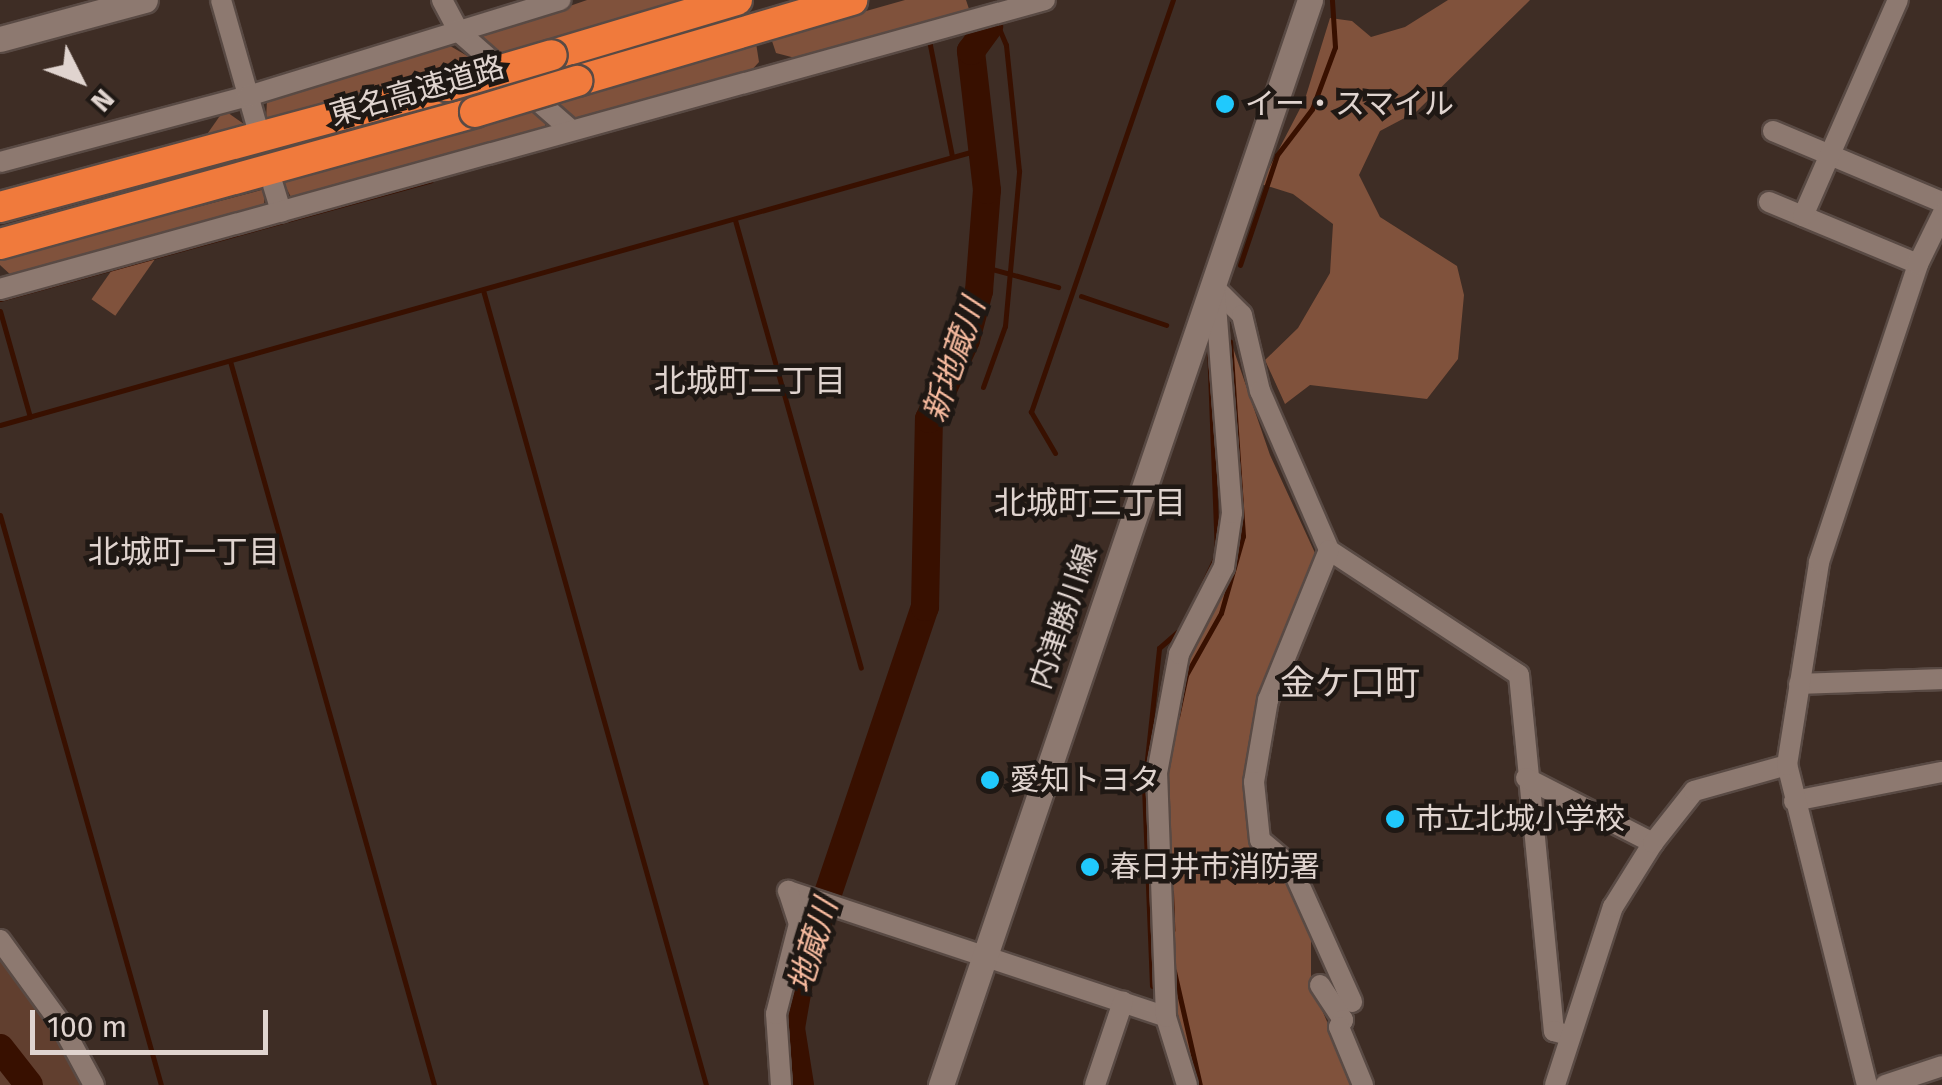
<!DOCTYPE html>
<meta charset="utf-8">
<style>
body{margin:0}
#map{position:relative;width:1942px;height:1085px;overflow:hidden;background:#3e2d25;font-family:"Fira Sans","Noto Sans JP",sans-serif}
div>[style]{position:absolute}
.green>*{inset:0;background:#613f2f}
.forest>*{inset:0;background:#80523c;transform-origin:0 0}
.stream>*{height:5px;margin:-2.5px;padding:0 2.5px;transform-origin:2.5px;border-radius:2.5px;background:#381000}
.river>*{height:28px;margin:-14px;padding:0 14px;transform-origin:14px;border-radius:14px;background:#381000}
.roads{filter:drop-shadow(2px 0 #594a44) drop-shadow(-2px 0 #594a44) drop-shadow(0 2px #594a44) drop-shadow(0 -2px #594a44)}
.street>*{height:20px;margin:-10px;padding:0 10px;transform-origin:10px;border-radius:10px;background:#8d7970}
.secondary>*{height:25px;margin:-12.5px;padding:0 12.5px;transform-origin:12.5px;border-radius:12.5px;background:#8d7970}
.highway>*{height:30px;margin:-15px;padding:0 15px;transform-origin:15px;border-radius:15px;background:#f07a3c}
.bridges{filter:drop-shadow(2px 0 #594a44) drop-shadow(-2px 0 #594a44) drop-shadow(0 2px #594a44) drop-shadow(0 -2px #594a44)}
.highway-bridge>*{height:30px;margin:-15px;padding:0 15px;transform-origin:15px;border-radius:15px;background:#f07a3c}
.dots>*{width:28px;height:28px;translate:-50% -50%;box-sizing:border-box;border:5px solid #1f1814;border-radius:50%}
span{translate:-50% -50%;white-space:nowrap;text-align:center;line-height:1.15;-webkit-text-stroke:9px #1f1814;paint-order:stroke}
.street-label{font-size:30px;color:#e0d4cf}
.poi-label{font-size:30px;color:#e0d4cf}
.left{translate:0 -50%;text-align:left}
.water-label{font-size:32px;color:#f8bb9f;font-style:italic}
.neighbourhood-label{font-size:32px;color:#e0d4cf}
.quarter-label{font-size:35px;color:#e0d4cf}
.north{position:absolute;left:30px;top:30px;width:100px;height:100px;-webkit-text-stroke:8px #1f1814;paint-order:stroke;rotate:132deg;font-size:28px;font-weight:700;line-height:40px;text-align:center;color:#e0d4cf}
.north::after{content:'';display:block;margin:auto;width:35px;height:45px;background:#e0d4cf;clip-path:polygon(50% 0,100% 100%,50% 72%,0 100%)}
.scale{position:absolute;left:30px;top:1010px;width:238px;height:45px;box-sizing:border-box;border:5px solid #e0d4cf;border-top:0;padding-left:12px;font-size:30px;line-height:35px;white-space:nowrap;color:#e0d4cf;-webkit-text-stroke:8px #1f1814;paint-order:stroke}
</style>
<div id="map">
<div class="green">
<i style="clip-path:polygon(0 949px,89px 1085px,0 1085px)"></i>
</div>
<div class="forest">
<i style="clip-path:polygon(587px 0,681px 0,500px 53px,481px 37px)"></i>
<i style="clip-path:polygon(905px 0,966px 0,969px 9px,799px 59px,776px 53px,771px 38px)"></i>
<i style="clip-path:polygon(1448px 0,1530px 0,1416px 112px,1380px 131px,1359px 175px,1380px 217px,1457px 266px,1464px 295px,1458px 359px,1427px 399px,1310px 385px,1285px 404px,1265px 360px,1298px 328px,1330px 273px,1333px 224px,1293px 194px,1261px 184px,1305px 99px,1330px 18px,1352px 21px,1371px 37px,1405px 27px)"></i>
<i style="clip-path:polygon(445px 43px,476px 61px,266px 121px,267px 100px)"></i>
<i style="clip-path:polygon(756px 43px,759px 62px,749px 73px,579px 121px,557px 102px)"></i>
<i style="clip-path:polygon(531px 109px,546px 123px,543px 132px,292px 199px,283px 182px)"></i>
<i style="left:224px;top:110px;width:29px;height:231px;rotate:35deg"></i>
<i style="clip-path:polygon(265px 189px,264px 206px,13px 277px,0 265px,0 259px)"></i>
<i style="clip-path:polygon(1232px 345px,1270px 455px,1315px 553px,1246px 781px,1311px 919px,1311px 984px,1354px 1085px,1194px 1085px,1172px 988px,1163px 763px,1184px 659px,1220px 599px,1236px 553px)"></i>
</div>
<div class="stream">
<i style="left:929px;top:40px;width:118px;rotate:78.8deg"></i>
<i style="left:735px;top:220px;width:465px;rotate:74.3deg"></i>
<i style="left:1240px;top:265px;width:116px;rotate:-71.4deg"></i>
<i style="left:1277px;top:155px;width:58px;rotate:-52.7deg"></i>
<i style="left:1312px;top:109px;width:66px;rotate:-69.6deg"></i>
<i style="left:1335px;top:47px;width:47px;rotate:-93.7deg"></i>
<i style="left:981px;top:266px;width:80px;rotate:15.3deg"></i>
<i style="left:483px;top:290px;width:826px;rotate:74.33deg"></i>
<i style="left:1081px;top:296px;width:90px;rotate:18.8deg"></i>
<i style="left:0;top:299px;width:447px;rotate:-15.4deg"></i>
<i style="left:0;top:311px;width:110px;rotate:74.2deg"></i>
<i style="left:230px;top:361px;width:752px;rotate:74.26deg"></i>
<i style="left:983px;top:387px;width:65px;rotate:-70.2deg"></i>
<i style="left:1005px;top:326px;width:156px;rotate:-84.8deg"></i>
<i style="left:1019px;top:171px;width:127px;rotate:-95.9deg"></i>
<i style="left:1006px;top:45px;width:26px;rotate:-113deg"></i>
<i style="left:0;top:425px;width:1023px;rotate:-15.71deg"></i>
<i style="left:1055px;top:453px;width:48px;rotate:-120.3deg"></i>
<i style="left:1031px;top:412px;width:436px;rotate:-71deg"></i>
<i style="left:0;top:515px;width:592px;rotate:74.23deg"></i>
<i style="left:1194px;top:603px;width:54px;rotate:-64.9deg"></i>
<i style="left:1217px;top:554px;width:209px;rotate:-92.2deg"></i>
<i style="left:1177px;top:717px;width:43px;rotate:-77.9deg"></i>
<i style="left:1186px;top:675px;width:71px;rotate:-60.6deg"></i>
<i style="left:1221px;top:613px;width:80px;rotate:-74.1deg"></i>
<i style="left:1243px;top:536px;width:195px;rotate:-93.8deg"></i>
<i style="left:1171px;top:892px;width:38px;rotate:88deg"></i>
<i style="left:1174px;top:971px;width:117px;rotate:77.2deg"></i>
<i style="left:1152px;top:986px;width:199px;rotate:-92.3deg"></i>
<i style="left:1144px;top:787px;width:140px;rotate:-83.8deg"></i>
<i style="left:1159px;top:648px;width:32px;rotate:-41deg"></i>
</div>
<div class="river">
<i style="left:0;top:1048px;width:47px;rotate:51.9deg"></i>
<i style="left:800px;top:1085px;width:58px;rotate:-99deg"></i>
<i style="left:791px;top:1028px;width:53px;rotate:-80.2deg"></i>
<i style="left:800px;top:976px;width:390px;rotate:-71.3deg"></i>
<i style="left:925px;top:607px;width:188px;rotate:-88.8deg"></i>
<i style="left:929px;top:419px;width:87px;rotate:-64.9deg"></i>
<i style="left:966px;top:340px;width:51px;rotate:-75.1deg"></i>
<i style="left:979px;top:291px;width:101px;rotate:-85.5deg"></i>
<i style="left:987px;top:190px;width:140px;rotate:-96.6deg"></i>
<i style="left:971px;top:51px;width:31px;rotate:-54deg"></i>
</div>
<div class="roads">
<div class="street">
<i style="left:221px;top:0;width:128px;rotate:74.1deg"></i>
<i style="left:442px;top:0;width:36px;rotate:62deg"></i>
<i style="left:459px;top:32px;width:149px;rotate:41.2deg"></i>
<i style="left:1773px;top:131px;width:183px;rotate:22.8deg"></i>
<i style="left:0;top:162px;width:257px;rotate:-14.9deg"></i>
<i style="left:248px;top:96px;width:327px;rotate:-17.1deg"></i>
<i style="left:273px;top:185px;width:28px;rotate:73deg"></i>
<i style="left:1769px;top:202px;width:161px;rotate:22.6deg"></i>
<i style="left:1803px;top:216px;width:236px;rotate:-66.3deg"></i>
<i style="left:1215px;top:288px;width:38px;rotate:45deg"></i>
<i style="left:1242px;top:315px;width:78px;rotate:76.7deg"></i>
<i style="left:1260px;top:391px;width:173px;rotate:66.5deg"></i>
<i style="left:1329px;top:550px;width:227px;rotate:33.3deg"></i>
<i style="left:1519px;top:675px;width:358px;rotate:84.4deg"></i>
<i style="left:1554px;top:1031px;width:17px;rotate:17deg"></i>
<i style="left:0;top:289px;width:1084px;rotate:-15.46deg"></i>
<i style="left:1329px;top:550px;width:162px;rotate:112.1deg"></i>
<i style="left:1268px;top:700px;width:83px;rotate:99.7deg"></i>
<i style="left:1254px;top:782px;width:58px;rotate:84.1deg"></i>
<i style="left:1260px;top:840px;width:40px;rotate:40deg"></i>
<i style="left:1291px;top:866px;width:149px;rotate:65.8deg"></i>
<i style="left:1799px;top:684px;width:143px;rotate:-2deg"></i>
<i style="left:1526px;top:778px;width:143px;rotate:27.1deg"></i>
<i style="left:1794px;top:801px;width:151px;rotate:-11.1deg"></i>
<i style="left:788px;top:891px;width:398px;rotate:18.4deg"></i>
<i style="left:0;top:940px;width:104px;rotate:54deg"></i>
<i style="left:61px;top:1024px;width:69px;rotate:61.6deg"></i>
<i style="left:1320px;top:985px;width:42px;rotate:56.7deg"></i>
<i style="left:1343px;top:1020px;width:8px;rotate:120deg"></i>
<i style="left:1339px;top:1027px;width:63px;rotate:67.5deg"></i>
<i style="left:781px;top:1085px;width:71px;rotate:-94deg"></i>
<i style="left:776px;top:1014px;width:93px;rotate:-75.7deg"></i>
<i style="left:799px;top:924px;width:35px;rotate:-108deg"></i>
<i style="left:1095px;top:1085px;width:88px;rotate:-71.4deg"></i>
<i style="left:1187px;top:1085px;width:71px;rotate:-107.2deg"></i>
<i style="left:1166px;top:1017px;width:244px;rotate:-92.1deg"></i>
<i style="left:1157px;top:773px;width:121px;rotate:-79.5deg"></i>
<i style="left:1179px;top:654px;width:98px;rotate:-62.7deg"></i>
<i style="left:1224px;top:567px;width:55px;rotate:-81.6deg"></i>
<i style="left:1232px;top:513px;width:224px;rotate:-94.4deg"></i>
<i style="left:1555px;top:1085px;width:187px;rotate:-72deg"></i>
<i style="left:1613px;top:907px;width:75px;rotate:-58deg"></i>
<i style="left:1653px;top:843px;width:66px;rotate:-51.7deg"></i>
<i style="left:1694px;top:791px;width:97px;rotate:-15.6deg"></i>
<i style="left:1867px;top:1085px;width:330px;rotate:-104deg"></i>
<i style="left:1787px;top:765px;width:206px;rotate:-81deg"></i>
<i style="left:1819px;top:562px;width:314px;rotate:-71.6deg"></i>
<i style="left:1918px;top:264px;width:55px;rotate:-63.9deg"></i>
<i style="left:1885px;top:1085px;width:60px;rotate:-18.4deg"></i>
</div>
<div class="secondary">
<i style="left:0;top:39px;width:150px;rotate:-15.1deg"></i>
<i style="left:941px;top:1085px;width:1146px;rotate:-71.22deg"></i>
</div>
<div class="highway">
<i style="left:552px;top:55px;width:193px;rotate:-16.6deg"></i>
<i style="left:577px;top:81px;width:287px;rotate:-16.4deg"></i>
<i style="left:0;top:207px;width:463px;rotate:-15.1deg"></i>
<i style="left:0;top:244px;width:493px;rotate:-15.5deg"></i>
</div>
</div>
<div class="bridges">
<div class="highway-bridge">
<i style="left:447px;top:86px;width:109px;rotate:-16.4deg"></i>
<i style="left:475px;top:112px;width:107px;rotate:-16.9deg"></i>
</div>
</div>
<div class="dots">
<i style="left:1225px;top:104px;background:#20c9fd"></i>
<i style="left:990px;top:780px;background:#20c9fd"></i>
<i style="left:1395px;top:819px;background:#20c9fd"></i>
<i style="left:1090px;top:867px;background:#20c9fd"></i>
</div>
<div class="street-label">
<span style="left:417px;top:91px;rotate:-16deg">東名高速道路</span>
<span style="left:1064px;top:617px;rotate:-71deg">内津勝川線</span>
</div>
<div class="poi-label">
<span class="left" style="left:1245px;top:104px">イー・スマイル</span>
<span class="left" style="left:1010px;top:780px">愛知トヨタ</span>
<span class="left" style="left:1415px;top:819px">市立北城小学校</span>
<span class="left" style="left:1110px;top:867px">春日井市消防署</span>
</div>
<div class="water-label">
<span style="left:954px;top:360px;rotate:-71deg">新地蔵川</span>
<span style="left:813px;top:946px;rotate:-73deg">地蔵川</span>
</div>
<div class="neighbourhood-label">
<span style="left:750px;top:381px">北城町二丁目</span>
<span style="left:1090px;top:503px">北城町三丁目</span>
<span style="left:184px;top:552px">北城町一丁目</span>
</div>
<div class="quarter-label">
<span style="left:1350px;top:683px">金ケ口町</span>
</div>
<div class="north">N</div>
<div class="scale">100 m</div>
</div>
